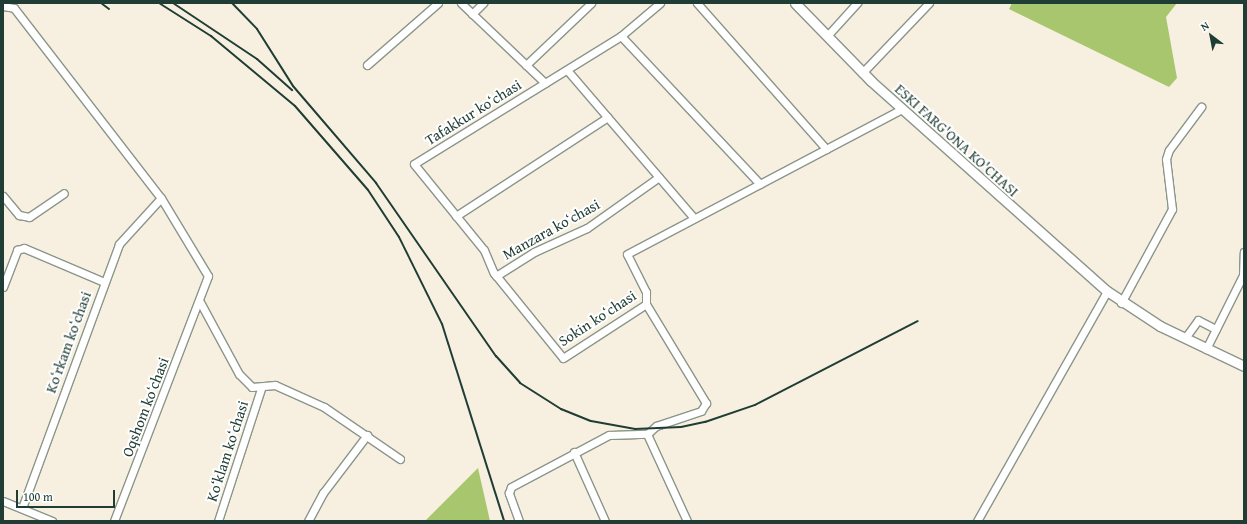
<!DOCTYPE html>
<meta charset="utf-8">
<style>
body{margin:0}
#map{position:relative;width:1247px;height:524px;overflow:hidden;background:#f7f0e1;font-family:"Gentium Book Plus",serif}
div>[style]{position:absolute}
.green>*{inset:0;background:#a8c66d}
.roads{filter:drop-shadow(1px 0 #8b968a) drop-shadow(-1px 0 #8b968a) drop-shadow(0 1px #8b968a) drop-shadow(0 -1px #8b968a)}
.minor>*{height:7px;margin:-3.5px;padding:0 3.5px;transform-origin:3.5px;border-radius:3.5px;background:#fff}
.secondary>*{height:9px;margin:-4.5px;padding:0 4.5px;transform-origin:4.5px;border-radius:4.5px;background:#fff}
.rail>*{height:2px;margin:-1px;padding:0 1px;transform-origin:1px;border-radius:1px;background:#1f3d34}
span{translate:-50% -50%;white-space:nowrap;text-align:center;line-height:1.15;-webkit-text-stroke:4px #fff;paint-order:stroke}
.street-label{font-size:15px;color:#1f3d34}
.frame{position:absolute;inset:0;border:4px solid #1f3d34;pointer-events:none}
.north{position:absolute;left:1191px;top:16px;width:40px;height:40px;-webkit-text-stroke:3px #fff;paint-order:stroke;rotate:328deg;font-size:11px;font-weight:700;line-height:16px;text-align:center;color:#1f3d34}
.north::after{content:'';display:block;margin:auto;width:14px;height:18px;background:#1f3d34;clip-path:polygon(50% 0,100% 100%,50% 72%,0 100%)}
.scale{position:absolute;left:16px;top:490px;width:99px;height:18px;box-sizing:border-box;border:2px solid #1f3d34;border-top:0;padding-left:5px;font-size:12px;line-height:14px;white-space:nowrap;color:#1f3d34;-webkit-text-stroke:3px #fff;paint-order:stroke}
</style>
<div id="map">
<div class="green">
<i style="clip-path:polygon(1012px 3px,1177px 3px,1166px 17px,1177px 78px,1169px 87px,1009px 9px)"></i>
<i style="clip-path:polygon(478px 468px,490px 521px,425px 521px)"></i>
</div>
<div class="roads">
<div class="minor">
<i style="left:461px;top:3px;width:116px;rotate:43.6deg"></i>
<i style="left:660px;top:3px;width:51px;rotate:139.8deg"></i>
<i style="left:621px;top:36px;width:243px;rotate:148.3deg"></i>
<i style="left:414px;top:164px;width:111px;rotate:50.9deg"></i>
<i style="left:484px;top:250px;width:25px;rotate:67deg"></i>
<i style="left:494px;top:273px;width:109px;rotate:50.9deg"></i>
<i style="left:563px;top:358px;width:99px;rotate:-33deg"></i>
<i style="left:646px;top:304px;width:12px;rotate:-90deg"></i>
<i style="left:646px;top:292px;width:42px;rotate:-116.6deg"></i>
<i style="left:627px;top:254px;width:311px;rotate:-27.8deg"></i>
<i style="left:697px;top:3px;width:195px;rotate:48.5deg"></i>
<i style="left:3px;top:6px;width:11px;rotate:10deg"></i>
<i style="left:14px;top:8px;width:240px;rotate:52.3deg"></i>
<i style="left:161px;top:198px;width:91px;rotate:58.9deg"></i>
<i style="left:208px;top:276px;width:262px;rotate:111deg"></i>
<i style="left:472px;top:14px;width:16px;rotate:-45deg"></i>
<i style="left:621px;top:36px;width:203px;rotate:46.8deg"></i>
<i style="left:827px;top:36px;width:45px;rotate:-47.7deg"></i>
<i style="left:367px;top:65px;width:94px;rotate:-41.1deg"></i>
<i style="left:526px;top:65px;width:90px;rotate:-43.6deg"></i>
<i style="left:567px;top:70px;width:195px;rotate:49.4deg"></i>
<i style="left:862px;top:73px;width:97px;rotate:-46.3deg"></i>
<i style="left:3px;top:196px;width:25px;rotate:50deg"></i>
<i style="left:19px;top:215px;width:10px;rotate:11deg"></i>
<i style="left:29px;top:217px;width:42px;rotate:-34.4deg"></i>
<i style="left:456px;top:216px;width:181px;rotate:-33.1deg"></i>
<i style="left:496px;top:276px;width:45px;rotate:-32.3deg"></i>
<i style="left:534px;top:252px;width:58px;rotate:-24.4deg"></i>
<i style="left:587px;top:228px;width:88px;rotate:-35.3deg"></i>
<i style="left:3px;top:287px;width:40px;rotate:-69deg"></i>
<i style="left:17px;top:250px;width:7px;rotate:-16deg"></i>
<i style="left:24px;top:248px;width:87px;rotate:23deg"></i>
<i style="left:200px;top:302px;width:82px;rotate:61.6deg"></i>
<i style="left:239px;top:374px;width:18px;rotate:45deg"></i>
<i style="left:252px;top:387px;width:23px;rotate:-5deg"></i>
<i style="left:275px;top:385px;width:54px;rotate:24.2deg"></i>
<i style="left:324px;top:407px;width:92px;rotate:34.4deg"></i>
<i style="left:1121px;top:303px;width:107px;rotate:-61.5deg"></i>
<i style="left:1172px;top:209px;width:50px;rotate:-96.8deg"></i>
<i style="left:1166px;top:159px;width:9px;rotate:-72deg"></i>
<i style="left:1169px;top:150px;width:54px;rotate:-53.3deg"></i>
<i style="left:646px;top:304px;width:116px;rotate:58.8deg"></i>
<i style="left:706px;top:403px;width:9px;rotate:122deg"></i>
<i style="left:701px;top:411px;width:47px;rotate:161.6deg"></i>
<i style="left:656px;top:426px;width:12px;rotate:138deg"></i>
<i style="left:1185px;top:338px;width:22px;rotate:-54deg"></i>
<i style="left:1198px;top:320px;width:20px;rotate:27deg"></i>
<i style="left:1206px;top:349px;width:83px;rotate:-63.4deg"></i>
<i style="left:1243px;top:275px;width:23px;rotate:-88deg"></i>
<i style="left:647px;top:434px;width:96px;rotate:65.3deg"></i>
<i style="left:574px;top:452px;width:76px;rotate:65.8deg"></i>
<i style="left:3px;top:501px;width:53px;rotate:22.2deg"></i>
<i style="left:22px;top:508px;width:281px;rotate:-69.8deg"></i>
<i style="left:119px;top:244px;width:62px;rotate:-47.6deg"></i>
<i style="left:218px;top:521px;width:139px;rotate:-72deg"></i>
<i style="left:308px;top:521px;width:32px;rotate:-62deg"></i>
<i style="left:323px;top:493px;width:73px;rotate:-52.8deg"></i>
<i style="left:519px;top:521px;width:30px;rotate:-110deg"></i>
<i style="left:509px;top:493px;width:6px;rotate:-72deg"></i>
<i style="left:511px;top:487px;width:111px;rotate:-28deg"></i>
<i style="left:609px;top:435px;width:38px;rotate:-2deg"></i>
<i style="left:977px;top:521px;width:264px;rotate:-60.5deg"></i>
</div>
<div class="secondary">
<i style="left:795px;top:3px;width:109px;rotate:45.7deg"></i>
<i style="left:871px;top:81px;width:316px;rotate:41.7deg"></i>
<i style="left:1107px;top:291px;width:64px;rotate:33.4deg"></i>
<i style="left:1160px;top:326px;width:93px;rotate:25.5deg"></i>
</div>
</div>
<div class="rail">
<i style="left:101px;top:3px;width:10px;rotate:37deg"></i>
<i style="left:159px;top:3px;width:62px;rotate:32.4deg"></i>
<i style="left:211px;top:36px;width:109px;rotate:39.8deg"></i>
<i style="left:295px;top:106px;width:111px;rotate:49deg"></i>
<i style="left:368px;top:190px;width:56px;rotate:56.6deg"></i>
<i style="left:399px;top:237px;width:97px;rotate:63.7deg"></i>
<i style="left:442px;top:324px;width:207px;rotate:72.5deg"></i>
<i style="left:173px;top:3px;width:101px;rotate:33.7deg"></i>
<i style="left:257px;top:59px;width:47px;rotate:41.5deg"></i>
<i style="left:232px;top:3px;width:36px;rotate:46deg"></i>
<i style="left:257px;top:29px;width:67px;rotate:57.7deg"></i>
<i style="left:293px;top:86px;width:128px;rotate:49.4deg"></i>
<i style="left:376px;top:183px;width:211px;rotate:55.3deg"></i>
<i style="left:496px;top:356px;width:36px;rotate:48deg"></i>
<i style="left:520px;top:383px;width:49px;rotate:32.4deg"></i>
<i style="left:561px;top:409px;width:32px;rotate:22deg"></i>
<i style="left:591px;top:421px;width:45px;rotate:10.3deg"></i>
<i style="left:635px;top:429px;width:46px;rotate:-2.5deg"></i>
<i style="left:681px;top:427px;width:25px;rotate:-12deg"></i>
<i style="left:705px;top:422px;width:53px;rotate:-18.8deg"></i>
<i style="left:755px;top:405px;width:183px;rotate:-27.3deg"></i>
</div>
<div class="street-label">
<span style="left:473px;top:112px;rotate:-32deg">Tafakkur koʻchasi</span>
<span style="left:957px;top:140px;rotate:42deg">ESKI FARG'ONA KO'CHASI</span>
<span style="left:551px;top:229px;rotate:-29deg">Manzara koʻchasi</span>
<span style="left:597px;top:318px;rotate:-33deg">Sokin koʻchasi</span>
<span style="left:68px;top:342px;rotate:-70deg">Koʻrkam koʻchasi</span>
<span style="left:145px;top:407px;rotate:-69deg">Oqshom koʻchasi</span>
<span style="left:227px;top:451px;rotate:-72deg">Koʻklam koʻchasi</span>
</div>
<div class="frame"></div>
<div class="north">N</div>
<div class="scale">100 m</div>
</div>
